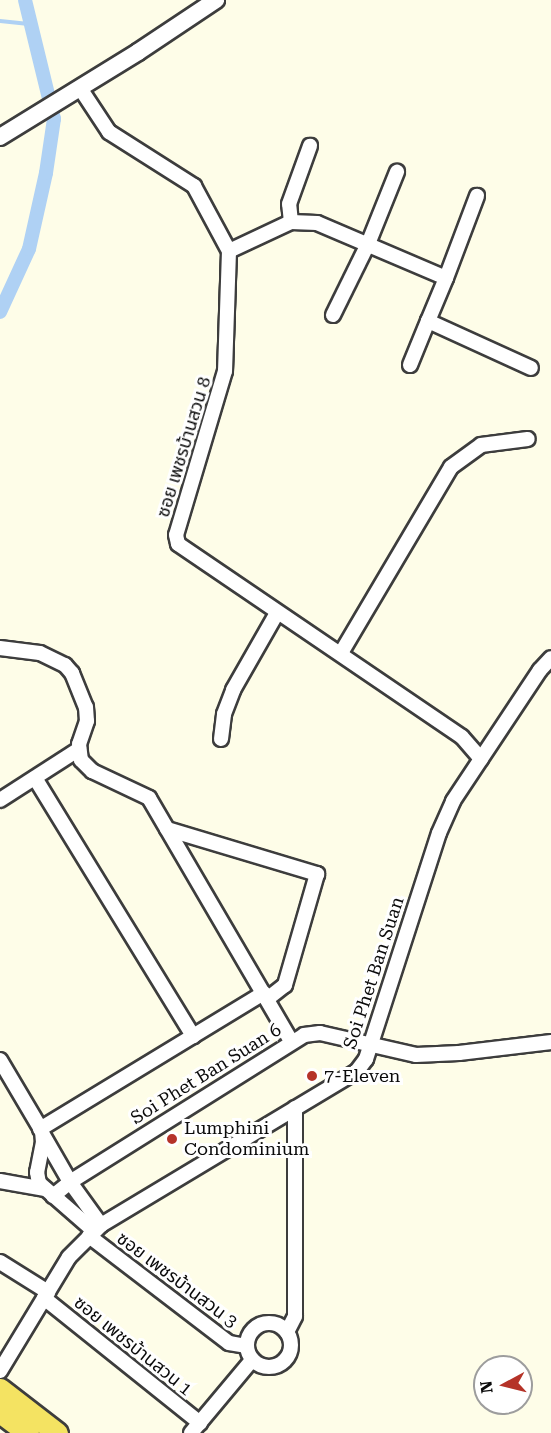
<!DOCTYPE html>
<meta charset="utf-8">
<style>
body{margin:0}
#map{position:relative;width:551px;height:1433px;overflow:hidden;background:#fefde8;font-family:"Roboto Serif","Noto Sans Thai",serif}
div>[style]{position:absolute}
.stream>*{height:4px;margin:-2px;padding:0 2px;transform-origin:2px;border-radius:2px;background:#afd1f4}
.canal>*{height:14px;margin:-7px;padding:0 7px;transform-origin:7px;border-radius:7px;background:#afd1f4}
.roads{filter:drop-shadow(2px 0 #3d3d3d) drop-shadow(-2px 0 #3d3d3d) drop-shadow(0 2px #3d3d3d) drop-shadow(0 -2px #3d3d3d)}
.minor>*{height:14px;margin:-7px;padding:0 7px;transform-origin:7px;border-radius:7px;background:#fff}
.minor>.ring{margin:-7px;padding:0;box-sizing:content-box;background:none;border:14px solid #fff;border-radius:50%}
.tertiary>*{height:16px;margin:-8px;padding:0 8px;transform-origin:8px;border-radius:8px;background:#fff}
.primary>*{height:21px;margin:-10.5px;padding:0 10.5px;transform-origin:10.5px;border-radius:10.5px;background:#f4e362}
.dots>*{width:16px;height:16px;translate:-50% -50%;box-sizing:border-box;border:3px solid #fff;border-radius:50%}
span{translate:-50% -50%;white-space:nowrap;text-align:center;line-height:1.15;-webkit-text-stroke:6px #fff;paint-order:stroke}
.street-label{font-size:18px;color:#0a0a0a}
.poi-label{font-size:18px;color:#0a0a0a}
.left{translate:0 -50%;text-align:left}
.north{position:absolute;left:473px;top:1355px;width:60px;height:60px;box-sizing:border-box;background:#fff;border:2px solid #9d9d9d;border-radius:50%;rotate:263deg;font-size:16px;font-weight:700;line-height:24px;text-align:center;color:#0a0a0a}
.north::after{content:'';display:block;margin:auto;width:21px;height:27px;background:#b53328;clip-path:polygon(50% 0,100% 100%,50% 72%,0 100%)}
</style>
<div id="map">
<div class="stream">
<i style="left:0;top:21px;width:29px;rotate:6deg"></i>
</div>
<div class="canal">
<i style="left:0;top:312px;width:69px;rotate:-65.3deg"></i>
<i style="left:29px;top:249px;width:78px;rotate:-77.4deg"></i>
<i style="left:46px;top:173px;width:55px;rotate:-81.6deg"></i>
<i style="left:54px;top:119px;width:122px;rotate:-103.7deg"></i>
</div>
<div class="roads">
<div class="minor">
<i style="left:80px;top:88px;width:53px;rotate:56.6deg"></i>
<i style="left:109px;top:132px;width:101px;rotate:32.4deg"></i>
<i style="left:194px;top:186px;width:74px;rotate:61.7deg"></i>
<i style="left:229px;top:251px;width:120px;rotate:91.9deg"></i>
<i style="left:225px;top:371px;width:171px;rotate:106.6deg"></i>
<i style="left:176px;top:535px;width:9px;rotate:77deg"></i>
<i style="left:178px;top:544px;width:343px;rotate:34.2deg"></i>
<i style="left:462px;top:737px;width:29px;rotate:49deg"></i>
<i style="left:291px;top:222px;width:26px;rotate:2deg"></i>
<i style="left:317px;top:223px;width:140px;rotate:23.1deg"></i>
<i style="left:446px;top:278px;width:47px;rotate:112.7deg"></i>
<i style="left:428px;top:321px;width:113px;rotate:24.5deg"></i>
<i style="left:229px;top:251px;width:68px;rotate:-25.1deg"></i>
<i style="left:291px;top:222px;width:18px;rotate:-96deg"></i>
<i style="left:289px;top:204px;width:62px;rotate:-70.1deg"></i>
<i style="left:446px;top:278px;width:88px;rotate:-69.3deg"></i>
<i style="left:333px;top:315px;width:79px;rotate:-63.8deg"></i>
<i style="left:368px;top:244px;width:78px;rotate:-68.1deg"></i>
<i style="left:410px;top:365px;width:48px;rotate:-67.8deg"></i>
<i style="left:0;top:648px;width:40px;rotate:7.1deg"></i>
<i style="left:40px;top:653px;width:28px;rotate:26deg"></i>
<i style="left:65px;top:665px;width:11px;rotate:49deg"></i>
<i style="left:72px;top:673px;width:37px;rotate:68deg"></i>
<i style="left:86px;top:707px;width:14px;rotate:86deg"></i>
<i style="left:87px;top:721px;width:24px;rotate:109deg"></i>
<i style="left:79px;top:744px;width:16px;rotate:83deg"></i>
<i style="left:81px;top:760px;width:16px;rotate:45deg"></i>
<i style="left:92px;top:771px;width:63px;rotate:25.3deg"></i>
<i style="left:149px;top:798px;width:281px;rotate:59.7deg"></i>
<i style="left:341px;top:653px;width:216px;rotate:-59.4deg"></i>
<i style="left:451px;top:467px;width:37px;rotate:-36deg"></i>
<i style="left:481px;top:445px;width:47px;rotate:-7.3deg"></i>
<i style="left:221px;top:739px;width:25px;rotate:-83deg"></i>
<i style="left:224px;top:714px;width:26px;rotate:-69deg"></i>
<i style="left:233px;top:690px;width:89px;rotate:-60.3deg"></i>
<i style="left:35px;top:778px;width:303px;rotate:58.5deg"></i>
<i style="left:0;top:800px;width:94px;rotate:-32.8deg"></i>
<i style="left:167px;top:829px;width:157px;rotate:16.7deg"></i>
<i style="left:317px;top:874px;width:116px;rotate:106.1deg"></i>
<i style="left:285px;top:985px;width:23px;rotate:142deg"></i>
<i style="left:0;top:1060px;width:82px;rotate:59.4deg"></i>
<i style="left:42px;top:1131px;width:11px;rotate:85deg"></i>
<i style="left:43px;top:1142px;width:31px;rotate:101deg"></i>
<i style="left:37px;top:1172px;width:11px;rotate:80deg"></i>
<i style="left:39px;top:1183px;width:73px;rotate:41.1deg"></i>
<i style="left:40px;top:1129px;width:262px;rotate:-31.3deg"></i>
<i style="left:43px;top:1135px;width:54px;rotate:60.1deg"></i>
<i style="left:70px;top:1182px;width:53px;rotate:54.2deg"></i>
<i style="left:0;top:1181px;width:46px;rotate:10.1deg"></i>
<i style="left:53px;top:1196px;width:22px;rotate:-39deg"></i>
<i style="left:70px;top:1182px;width:276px;rotate:-32.1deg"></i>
<i style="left:304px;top:1035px;width:16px;rotate:-7deg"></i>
<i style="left:320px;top:1033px;width:98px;rotate:12.9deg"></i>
<i style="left:416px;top:1055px;width:43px;rotate:-2.7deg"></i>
<i style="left:459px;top:1053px;width:93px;rotate:-6.8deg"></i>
<i style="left:89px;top:1236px;width:176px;rotate:37.4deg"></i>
<i style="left:229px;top:1343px;width:17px;rotate:10deg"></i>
<i style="left:0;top:1262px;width:57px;rotate:32deg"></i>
<i style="left:44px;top:1298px;width:200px;rotate:38.7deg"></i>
<i class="ring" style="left:247px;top:1323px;width:30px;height:30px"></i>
<i style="left:287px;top:1332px;width:18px;rotate:-63deg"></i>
<i style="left:295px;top:1316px;width:208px;rotate:-90deg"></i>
<i style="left:0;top:1371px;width:133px;rotate:-58.8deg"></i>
<i style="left:69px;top:1257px;width:45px;rotate:-45deg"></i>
<i style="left:101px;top:1225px;width:299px;rotate:-31deg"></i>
<i style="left:357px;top:1071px;width:15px;rotate:-53deg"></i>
<i style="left:366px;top:1059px;width:237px;rotate:-72.1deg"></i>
<i style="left:439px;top:833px;width:35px;rotate:-66deg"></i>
<i style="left:453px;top:801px;width:157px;rotate:-56.4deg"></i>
<i style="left:540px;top:670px;width:16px;rotate:-47deg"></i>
<i style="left:191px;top:1433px;width:95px;rotate:-50.1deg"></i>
</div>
<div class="tertiary">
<i style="left:0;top:137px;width:162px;rotate:-31.6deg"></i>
<i style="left:138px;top:52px;width:94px;rotate:-33.7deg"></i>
</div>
<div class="primary">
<i style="left:0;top:1389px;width:72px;rotate:37.7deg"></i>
<i style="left:0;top:1412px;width:35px;rotate:37deg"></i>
</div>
</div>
<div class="dots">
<i style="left:312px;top:1076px;background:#b53328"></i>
<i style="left:172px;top:1139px;background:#b53328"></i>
</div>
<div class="street-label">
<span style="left:184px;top:447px;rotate:-73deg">ซอย เพชรบ้านสวน 8</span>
<span style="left:374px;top:973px;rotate:-72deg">Soi Phet Ban Suan</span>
<span style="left:206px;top:1074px;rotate:-32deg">Soi Phet Ban Suan 6</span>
<span style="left:177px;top:1280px;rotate:37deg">ซอย เพชรบ้านสวน 3</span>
<span style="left:133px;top:1346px;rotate:39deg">ซอย เพชรบ้านสวน 1</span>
</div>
<div class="poi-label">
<span class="left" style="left:324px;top:1076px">7-Eleven</span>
<span class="left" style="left:184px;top:1139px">Lumphini<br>Condominium</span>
</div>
<div class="north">N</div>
</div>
